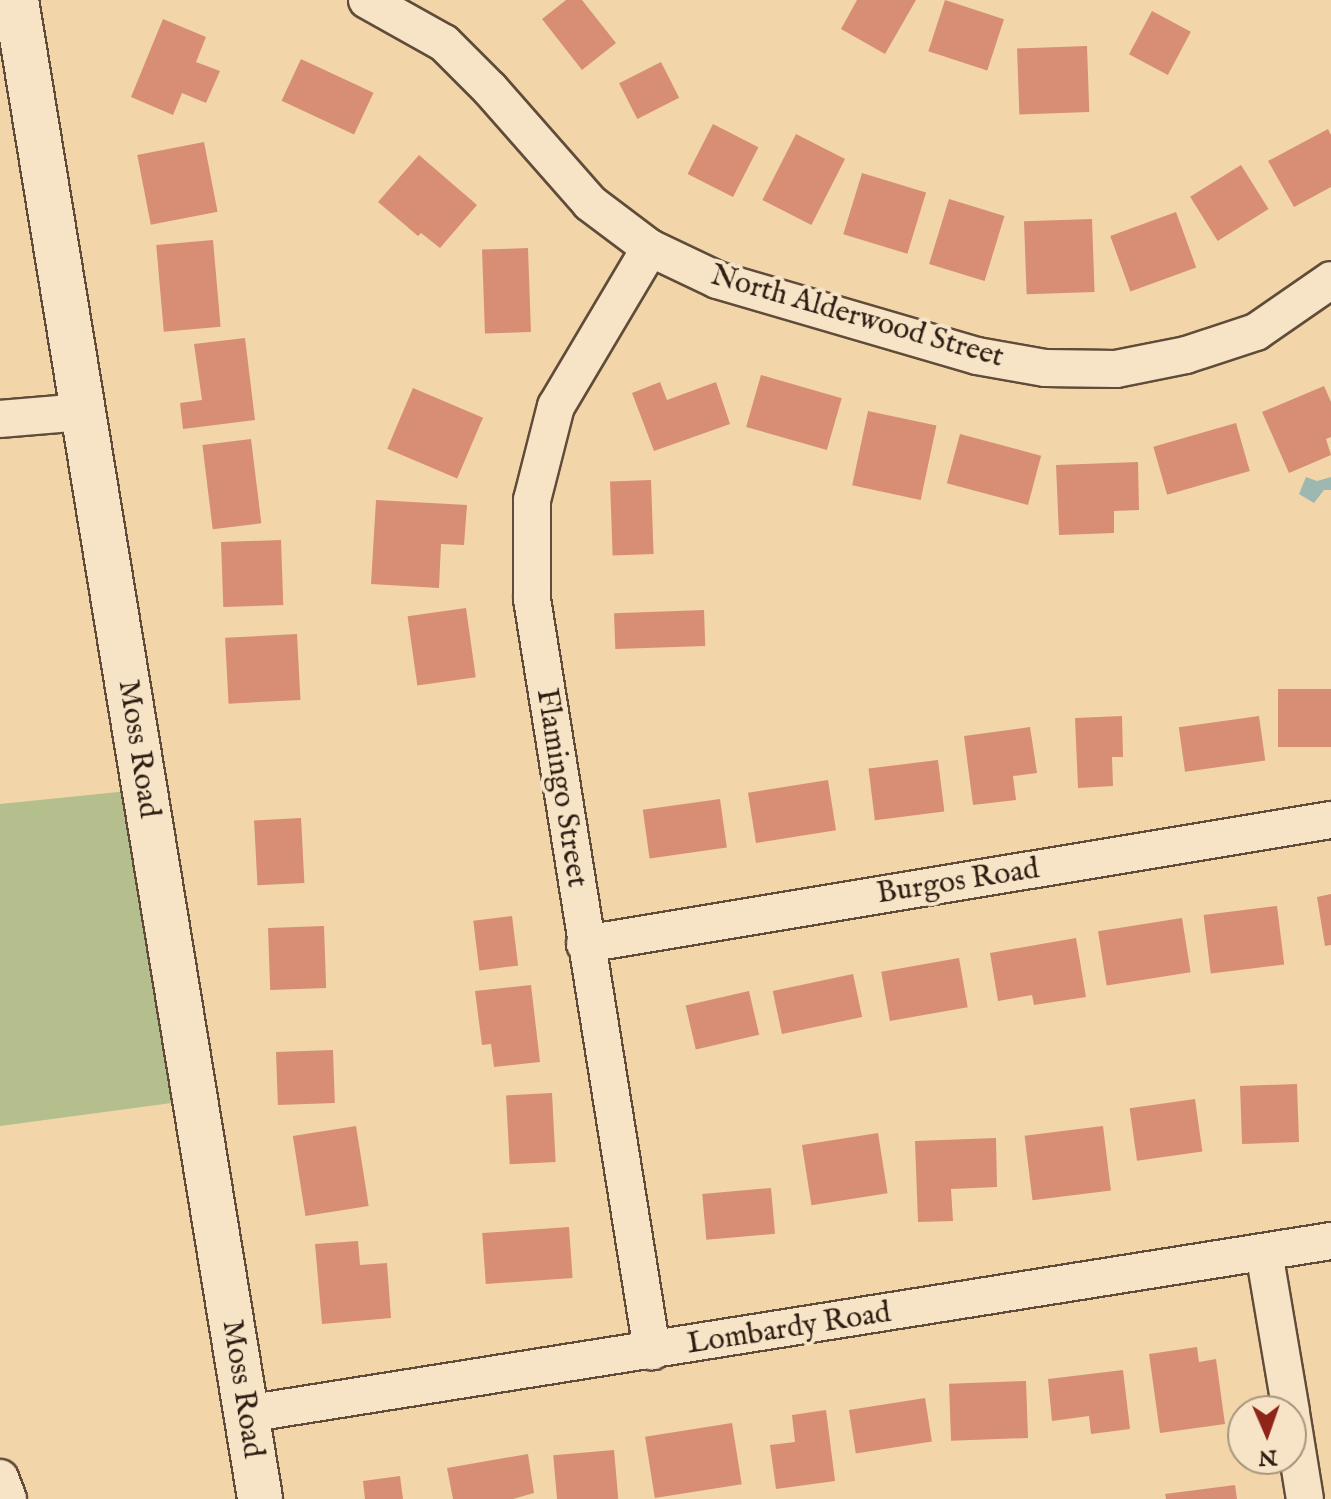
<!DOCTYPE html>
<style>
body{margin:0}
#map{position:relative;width:1331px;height:1499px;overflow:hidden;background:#f2d6a9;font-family:"IM FELL English",serif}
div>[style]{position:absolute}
.green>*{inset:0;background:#b4bf8d}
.water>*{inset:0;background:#9db7b1}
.building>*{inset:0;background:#d78e75;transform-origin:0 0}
.roads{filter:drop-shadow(2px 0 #604c39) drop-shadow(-2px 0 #604c39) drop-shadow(0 2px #604c39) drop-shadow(0 -2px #604c39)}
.minor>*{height:36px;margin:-18px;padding:0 18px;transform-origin:18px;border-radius:18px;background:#f7e4c7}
.tertiary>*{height:44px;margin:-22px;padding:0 22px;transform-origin:22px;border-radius:22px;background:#f7e4c7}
span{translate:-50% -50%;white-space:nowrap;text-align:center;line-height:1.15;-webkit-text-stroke:8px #f7e4c7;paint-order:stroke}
.street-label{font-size:30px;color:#301e14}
.north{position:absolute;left:1227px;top:1395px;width:80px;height:80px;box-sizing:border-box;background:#f7e4c7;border:2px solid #a7957f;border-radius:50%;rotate:178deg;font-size:22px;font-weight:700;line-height:32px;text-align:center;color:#301e14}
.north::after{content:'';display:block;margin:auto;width:28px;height:36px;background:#8f2418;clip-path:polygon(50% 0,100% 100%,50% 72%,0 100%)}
</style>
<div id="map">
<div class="green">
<i style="clip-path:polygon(128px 791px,179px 1102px,0 1126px,0 804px)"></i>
</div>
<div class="water">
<i style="clip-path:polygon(1306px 477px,1317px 481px,1331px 477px,1331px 490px,1324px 490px,1314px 503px,1299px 494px)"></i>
</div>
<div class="building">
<i style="clip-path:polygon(566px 0,582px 0,616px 43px,582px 70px,542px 19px)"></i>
<i style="clip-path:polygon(857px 0,916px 0,885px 54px,841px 29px)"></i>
<i style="left:945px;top:0;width:62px;height:54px;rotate:18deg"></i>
<i style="left:1152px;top:11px;width:44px;height:49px;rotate:28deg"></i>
<i style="clip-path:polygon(163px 19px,206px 37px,196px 62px,220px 71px,206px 103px,182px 93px,173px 115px,131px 97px)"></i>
<i style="left:1087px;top:46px;width:66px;height:70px;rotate:88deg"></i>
<i style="left:301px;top:59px;width:80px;height:46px;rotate:25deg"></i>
<i style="left:661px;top:62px;width:40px;height:47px;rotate:63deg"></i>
<i style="left:713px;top:124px;width:51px;height:56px;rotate:27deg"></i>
<i style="clip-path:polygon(1328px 129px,1331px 135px,1331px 187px,1294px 207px,1268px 161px)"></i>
<i style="left:796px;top:134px;width:55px;height:74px;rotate:27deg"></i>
<i style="left:204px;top:142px;width:71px;height:68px;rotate:79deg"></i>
<i style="clip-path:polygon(419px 155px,477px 205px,440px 248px,421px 233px,418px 236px,378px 202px)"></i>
<i style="left:1241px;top:165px;width:52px;height:60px;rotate:58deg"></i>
<i style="left:862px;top:173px;width:67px;height:64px;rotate:17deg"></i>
<i style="left:949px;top:199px;width:58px;height:68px;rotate:17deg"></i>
<i style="left:1176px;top:212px;width:59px;height:70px;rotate:70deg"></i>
<i style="left:1092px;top:219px;width:73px;height:68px;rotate:88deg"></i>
<i style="left:213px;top:240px;width:87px;height:57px;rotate:85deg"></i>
<i style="left:528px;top:248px;width:84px;height:46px;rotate:88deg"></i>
<i style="clip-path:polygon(245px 338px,255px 420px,183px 429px,180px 403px,202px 400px,194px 344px)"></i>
<i style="left:761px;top:375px;width:84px;height:54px;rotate:16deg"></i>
<i style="clip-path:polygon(660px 382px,667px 400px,716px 382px,730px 424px,654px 451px,632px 393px)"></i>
<i style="clip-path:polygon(1324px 386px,1331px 402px,1331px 437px,1326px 439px,1331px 455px,1289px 473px,1262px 412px)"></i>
<i style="left:413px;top:388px;width:76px;height:66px;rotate:23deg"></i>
<i style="left:868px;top:411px;width:70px;height:76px;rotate:12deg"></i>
<i style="left:1236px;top:423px;width:50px;height:86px;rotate:74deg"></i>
<i style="left:960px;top:434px;width:84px;height:51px;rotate:15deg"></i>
<i style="left:251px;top:439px;width:85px;height:49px;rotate:83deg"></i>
<i style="clip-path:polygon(1138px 462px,1139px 510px,1114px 511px,1114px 533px,1059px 535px,1056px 465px)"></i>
<i style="left:651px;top:480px;width:74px;height:41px;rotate:88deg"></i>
<i style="clip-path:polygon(376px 500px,467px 505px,464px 545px,441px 544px,439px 588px,371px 584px)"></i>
<i style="left:281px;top:540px;width:65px;height:60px;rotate:88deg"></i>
<i style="left:466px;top:608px;width:70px;height:59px;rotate:82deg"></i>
<i style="left:704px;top:610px;width:36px;height:90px;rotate:88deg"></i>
<i style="left:297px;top:634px;width:66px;height:72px;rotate:87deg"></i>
<i style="left:1331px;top:689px;width:58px;height:53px;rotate:90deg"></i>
<i style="clip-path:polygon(1122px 716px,1123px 757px,1112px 757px,1113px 786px,1078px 788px,1075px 718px)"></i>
<i style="left:1259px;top:716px;width:45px;height:81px;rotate:82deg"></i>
<i style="clip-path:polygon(1030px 727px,1037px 773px,1013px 776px,1016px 800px,973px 805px,964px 736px)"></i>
<i style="left:938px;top:760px;width:52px;height:70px;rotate:83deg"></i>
<i style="left:828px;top:780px;width:51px;height:81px;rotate:81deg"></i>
<i style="left:720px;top:799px;width:49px;height:78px;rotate:82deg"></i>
<i style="left:301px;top:818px;width:65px;height:47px;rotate:87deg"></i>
<i style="clip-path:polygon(1331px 894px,1331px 945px,1325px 946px,1317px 897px)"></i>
<i style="left:1277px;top:906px;width:59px;height:74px;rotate:83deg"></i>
<i style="left:512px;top:916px;width:50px;height:39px;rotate:83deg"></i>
<i style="left:1182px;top:918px;width:55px;height:85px;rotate:81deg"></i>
<i style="left:324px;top:926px;width:62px;height:56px;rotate:88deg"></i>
<i style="clip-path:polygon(1076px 938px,1086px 997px,1034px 1005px,1032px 995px,998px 1001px,990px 953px)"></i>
<i style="left:959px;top:958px;width:50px;height:79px;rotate:80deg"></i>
<i style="left:853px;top:974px;width:44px;height:82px;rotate:78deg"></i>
<i style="clip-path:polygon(531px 985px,540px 1062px,494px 1067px,491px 1044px,482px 1045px,475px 991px)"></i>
<i style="left:749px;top:991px;width:45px;height:65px;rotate:77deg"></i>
<i style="left:333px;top:1050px;width:53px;height:57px;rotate:88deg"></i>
<i style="left:1297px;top:1084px;width:58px;height:57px;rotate:88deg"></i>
<i style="left:552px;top:1093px;width:69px;height:46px;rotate:87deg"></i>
<i style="left:1195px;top:1099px;width:53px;height:66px;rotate:82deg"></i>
<i style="left:356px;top:1126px;width:81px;height:64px;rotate:81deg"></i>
<i style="left:1103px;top:1126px;width:65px;height:79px;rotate:83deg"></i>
<i style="left:878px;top:1133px;width:61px;height:77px;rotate:81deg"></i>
<i style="clip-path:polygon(996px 1138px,997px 1187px,951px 1189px,953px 1221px,918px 1222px,915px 1141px)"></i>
<i style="left:771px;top:1188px;width:46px;height:69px;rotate:85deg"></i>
<i style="left:569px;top:1227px;width:51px;height:87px;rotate:86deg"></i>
<i style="clip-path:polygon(358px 1241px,360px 1265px,387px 1263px,391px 1318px,322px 1324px,315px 1244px)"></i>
<i style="clip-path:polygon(1197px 1347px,1199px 1362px,1216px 1359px,1225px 1424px,1160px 1433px,1149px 1354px)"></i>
<i style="clip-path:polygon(1123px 1370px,1130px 1429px,1091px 1434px,1089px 1416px,1052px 1421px,1048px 1379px)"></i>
<i style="left:1026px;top:1381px;width:57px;height:77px;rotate:88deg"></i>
<i style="left:925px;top:1398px;width:44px;height:77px;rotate:81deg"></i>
<i style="clip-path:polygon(826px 1410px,835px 1481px,776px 1489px,770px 1445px,795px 1442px,792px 1415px)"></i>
<i style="left:732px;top:1423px;width:62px;height:88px;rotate:81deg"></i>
<i style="left:614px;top:1450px;width:49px;height:61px;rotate:85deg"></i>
<i style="clip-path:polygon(528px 1454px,534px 1493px,513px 1499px,453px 1499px,447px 1468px)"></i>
<i style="clip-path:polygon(400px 1476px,403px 1499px,365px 1499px,363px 1481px)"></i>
<i style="clip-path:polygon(1235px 1485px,1237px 1499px,1166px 1499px,1165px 1494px)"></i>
</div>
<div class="roads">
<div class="minor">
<i style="left:367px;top:0;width:88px;rotate:29.2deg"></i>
<i style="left:444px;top:43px;width:65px;rotate:45deg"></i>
<i style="left:490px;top:89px;width:152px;rotate:48.7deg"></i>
<i style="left:590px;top:203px;width:75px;rotate:36.9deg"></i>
<i style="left:650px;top:248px;width:74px;rotate:25.5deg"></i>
<i style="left:717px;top:280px;width:271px;rotate:16.3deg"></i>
<i style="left:977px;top:356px;width:69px;rotate:10deg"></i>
<i style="left:1045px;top:368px;width:71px;rotate:0.8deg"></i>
<i style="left:1116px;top:369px;width:71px;rotate:-11.3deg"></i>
<i style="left:1186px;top:355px;width:74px;rotate:-18.2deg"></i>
<i style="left:1256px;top:332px;width:91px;rotate:-34.7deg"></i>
<i style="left:650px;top:248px;width:184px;rotate:120.7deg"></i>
<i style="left:556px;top:406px;width:97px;rotate:104.3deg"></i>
<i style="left:532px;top:500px;width:99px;rotate:90deg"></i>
<i style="left:532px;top:599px;width:762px;rotate:80.93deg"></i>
<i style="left:0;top:419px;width:83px;rotate:-4.8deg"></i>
<i style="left:585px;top:944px;width:756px;rotate:-9.44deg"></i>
<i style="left:1264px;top:1252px;width:161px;rotate:80.4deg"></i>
<i style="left:1291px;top:1413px;width:87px;rotate:80.8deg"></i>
<i style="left:246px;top:1414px;width:1099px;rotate:-9.06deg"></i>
<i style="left:0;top:1478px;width:22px;rotate:69deg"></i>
</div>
<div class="tertiary">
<i style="left:16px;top:0;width:1519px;rotate:80.75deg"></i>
</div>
</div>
<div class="street-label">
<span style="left:857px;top:317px;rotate:16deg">North Alderwood Street</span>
<span style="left:138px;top:749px;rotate:81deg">Moss Road</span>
<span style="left:561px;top:788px;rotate:81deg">Flamingo Street</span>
<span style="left:958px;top:882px;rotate:-9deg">Burgos Road</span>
<span style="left:789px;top:1329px;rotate:-9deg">Lombardy Road</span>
<span style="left:242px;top:1389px;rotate:81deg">Moss Road</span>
</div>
<div class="north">N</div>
</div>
